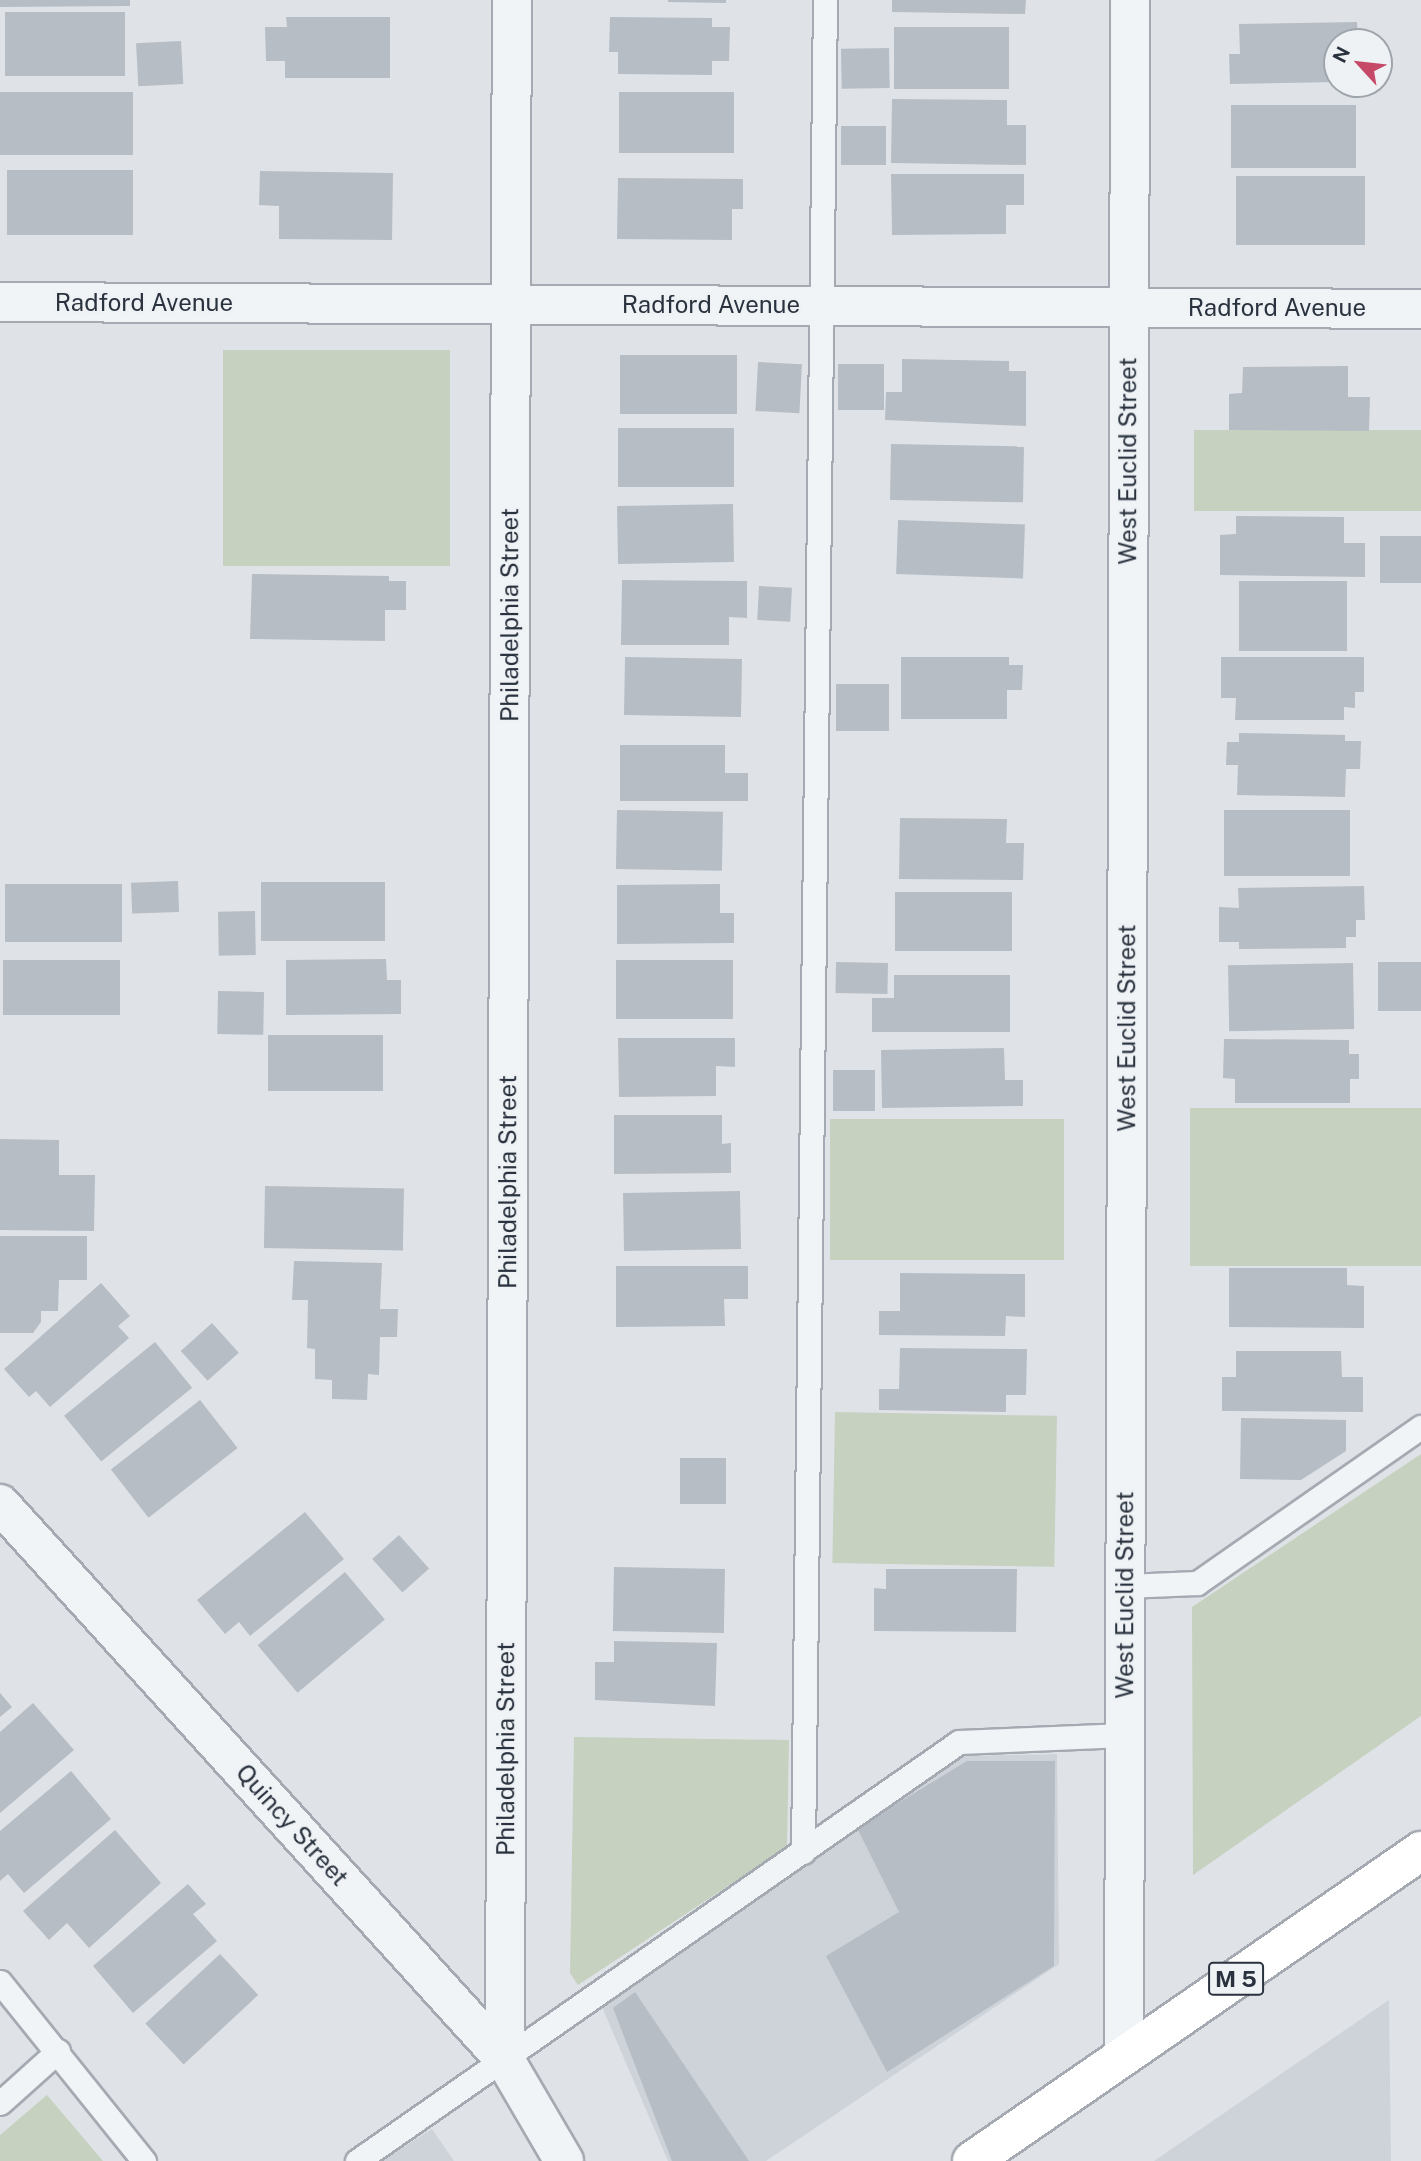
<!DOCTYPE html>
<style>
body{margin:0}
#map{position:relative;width:1421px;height:2161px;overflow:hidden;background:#dfe3e8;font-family:"Public Sans",sans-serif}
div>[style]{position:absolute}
.built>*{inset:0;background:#cdd3d9}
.green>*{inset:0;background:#c6d1c0;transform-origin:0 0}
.building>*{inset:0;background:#b6bdc4;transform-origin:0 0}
.roads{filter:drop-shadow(2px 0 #a5aab2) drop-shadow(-2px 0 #a5aab2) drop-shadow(0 2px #a5aab2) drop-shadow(0 -2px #a5aab2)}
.service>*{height:23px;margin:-11.5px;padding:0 11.5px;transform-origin:11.5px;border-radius:11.5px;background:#f1f4f6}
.minor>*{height:38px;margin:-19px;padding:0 19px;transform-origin:19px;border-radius:19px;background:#f1f4f6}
.primary>*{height:38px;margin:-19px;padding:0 19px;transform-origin:19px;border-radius:19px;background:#fff}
span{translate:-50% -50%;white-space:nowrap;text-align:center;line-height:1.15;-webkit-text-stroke:5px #eef2f5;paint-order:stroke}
.shield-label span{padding:2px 5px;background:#eef2f5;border:2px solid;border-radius:5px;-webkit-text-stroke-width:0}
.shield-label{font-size:23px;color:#29323e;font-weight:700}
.street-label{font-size:24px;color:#29323e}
.north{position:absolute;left:1323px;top:28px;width:70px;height:70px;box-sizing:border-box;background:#eef2f5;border:2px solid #9fa5ac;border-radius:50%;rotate:297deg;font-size:19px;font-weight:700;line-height:28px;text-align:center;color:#29323e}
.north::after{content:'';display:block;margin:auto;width:24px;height:32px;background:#c74968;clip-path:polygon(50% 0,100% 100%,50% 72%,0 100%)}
</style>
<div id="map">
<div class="built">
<i style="clip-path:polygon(1057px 1754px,1059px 1964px,766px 2161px,668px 2161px,602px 2007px,964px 1756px)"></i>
<i style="clip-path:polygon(1389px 2000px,1391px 2161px,1154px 2161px)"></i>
<i style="clip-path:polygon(432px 2129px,454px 2161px,382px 2161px)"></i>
</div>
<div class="green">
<i style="left:223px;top:350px;width:227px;height:216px"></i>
<i style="left:1194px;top:430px;width:227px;height:81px"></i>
<i style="left:1421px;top:1108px;width:158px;height:231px;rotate:90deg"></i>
<i style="left:830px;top:1119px;width:234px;height:141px"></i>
<i style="left:835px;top:1412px;width:222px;height:151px;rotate:1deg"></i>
<i style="clip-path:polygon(1421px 1454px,1421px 1716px,1193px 1875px,1192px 1607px)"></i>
<i style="clip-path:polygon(574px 1737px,789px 1740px,787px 1847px,578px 1985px,570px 1973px)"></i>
<i style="clip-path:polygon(47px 2095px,103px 2161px,0 2161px,0 2135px)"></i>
</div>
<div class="building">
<i style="clip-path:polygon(0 0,130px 0,130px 6px,0 7px)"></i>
<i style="clip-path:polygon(668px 0,726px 0,726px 3px,668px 2px)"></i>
<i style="clip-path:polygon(892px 0,1026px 0,1025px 14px,892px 12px)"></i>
<i style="left:5px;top:12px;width:120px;height:64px"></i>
<i style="clip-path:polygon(286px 17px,390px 17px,390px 78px,285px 78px,285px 61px,266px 61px,265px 27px,287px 27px)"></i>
<i style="clip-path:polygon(610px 17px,712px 18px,712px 27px,730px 27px,729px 61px,712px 61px,712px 75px,618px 74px,618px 52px,609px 52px)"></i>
<i style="clip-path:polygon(1357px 22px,1358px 42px,1337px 42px,1337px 82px,1230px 84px,1229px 54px,1240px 54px,1239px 24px)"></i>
<i style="left:894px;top:27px;width:115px;height:62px"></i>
<i style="left:181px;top:41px;width:43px;height:45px;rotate:87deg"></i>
<i style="left:889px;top:48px;width:40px;height:48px;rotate:89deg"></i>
<i style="left:133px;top:92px;width:63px;height:133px;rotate:90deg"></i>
<i style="left:619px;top:92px;width:115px;height:61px"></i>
<i style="clip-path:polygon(892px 99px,1007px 100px,1007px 125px,1026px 125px,1026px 165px,891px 163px)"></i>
<i style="left:1231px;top:105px;width:125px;height:63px"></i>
<i style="left:841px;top:126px;width:45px;height:39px"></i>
<i style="left:133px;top:170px;width:65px;height:126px;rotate:90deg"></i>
<i style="clip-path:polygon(260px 171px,393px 173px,392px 240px,279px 239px,279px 206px,259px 205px)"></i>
<i style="clip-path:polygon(891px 174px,1024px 174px,1024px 205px,1006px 205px,1006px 234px,892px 235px)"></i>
<i style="left:1365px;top:176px;width:69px;height:129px;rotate:90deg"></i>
<i style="clip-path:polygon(618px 178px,743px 179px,743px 209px,732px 209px,732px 240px,617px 239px)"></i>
<i style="left:737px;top:355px;width:59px;height:117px;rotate:90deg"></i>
<i style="clip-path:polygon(902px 359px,1009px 361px,1009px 371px,1026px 371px,1026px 426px,885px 420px,886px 392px,902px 392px)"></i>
<i style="left:758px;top:362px;width:44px;height:49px;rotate:3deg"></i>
<i style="left:838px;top:364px;width:46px;height:46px"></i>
<i style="clip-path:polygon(1348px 366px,1348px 397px,1370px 397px,1369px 431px,1229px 430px,1229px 394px,1242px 393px,1243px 367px)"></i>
<i style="left:618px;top:428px;width:116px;height:59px"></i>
<i style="left:891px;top:444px;width:133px;height:56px;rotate:1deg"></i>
<i style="left:733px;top:504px;width:58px;height:116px;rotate:89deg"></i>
<i style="clip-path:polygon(1236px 516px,1344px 517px,1344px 543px,1365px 543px,1365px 577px,1220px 575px,1220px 535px,1236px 534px)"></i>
<i style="left:898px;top:520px;width:127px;height:54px;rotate:2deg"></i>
<i style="left:1380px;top:536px;width:41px;height:47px"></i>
<i style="clip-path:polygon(252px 574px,389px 576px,389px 581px,406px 581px,406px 610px,385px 610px,385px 641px,250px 639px)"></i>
<i style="clip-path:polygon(622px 580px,747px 581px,747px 618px,729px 617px,729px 645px,621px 645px)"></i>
<i style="left:1347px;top:581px;width:70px;height:108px;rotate:90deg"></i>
<i style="left:759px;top:586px;width:33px;height:34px;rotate:3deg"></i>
<i style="clip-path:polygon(901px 657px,1009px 657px,1009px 665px,1023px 665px,1022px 690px,1007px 690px,1007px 719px,901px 719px)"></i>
<i style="clip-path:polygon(1221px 657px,1364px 657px,1364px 692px,1355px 692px,1355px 708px,1344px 707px,1344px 720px,1235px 720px,1236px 698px,1221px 698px)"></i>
<i style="left:742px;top:659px;width:58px;height:117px;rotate:91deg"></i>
<i style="left:836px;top:684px;width:53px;height:47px"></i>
<i style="clip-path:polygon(1239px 733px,1345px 735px,1345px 741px,1361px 741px,1360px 769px,1346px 769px,1345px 797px,1237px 795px,1238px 765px,1226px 765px,1227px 742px,1239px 742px)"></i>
<i style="clip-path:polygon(620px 745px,725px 745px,725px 773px,748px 773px,748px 801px,620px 801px)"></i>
<i style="left:617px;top:810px;width:106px;height:59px;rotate:1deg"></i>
<i style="left:1350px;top:810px;width:66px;height:126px;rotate:90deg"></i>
<i style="clip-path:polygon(900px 818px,1007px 819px,1006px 843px,1024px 843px,1023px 880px,899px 879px)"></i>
<i style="left:178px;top:881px;width:31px;height:47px;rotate:88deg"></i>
<i style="left:261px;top:882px;width:124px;height:59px"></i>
<i style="left:5px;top:884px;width:117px;height:58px"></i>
<i style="clip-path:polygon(720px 884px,720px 913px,734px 913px,734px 943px,617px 944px,617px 885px)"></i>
<i style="clip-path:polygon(1364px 886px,1365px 920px,1356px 920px,1356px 937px,1346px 937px,1346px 948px,1239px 949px,1239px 942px,1219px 942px,1219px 907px,1239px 908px,1238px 888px)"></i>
<i style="left:1012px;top:892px;width:59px;height:117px;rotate:90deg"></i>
<i style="left:255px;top:911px;width:44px;height:37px;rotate:89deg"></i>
<i style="clip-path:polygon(386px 959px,387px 980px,401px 980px,401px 1014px,286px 1015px,286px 960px)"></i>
<i style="left:3px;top:960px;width:117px;height:55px"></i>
<i style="left:616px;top:960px;width:117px;height:59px"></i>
<i style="left:836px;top:962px;width:52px;height:31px;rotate:1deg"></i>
<i style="left:1421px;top:962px;width:49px;height:43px;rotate:90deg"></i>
<i style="left:1353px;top:963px;width:66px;height:125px;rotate:89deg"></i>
<i style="clip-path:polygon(894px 975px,1010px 975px,1010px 1032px,872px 1032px,872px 998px,894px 998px)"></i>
<i style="left:218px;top:991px;width:46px;height:43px;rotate:1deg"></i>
<i style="left:268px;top:1035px;width:115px;height:56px"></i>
<i style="clip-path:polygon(618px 1038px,735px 1038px,735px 1067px,716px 1066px,716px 1096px,619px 1097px)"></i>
<i style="clip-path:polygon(1224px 1039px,1349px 1040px,1349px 1054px,1359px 1054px,1359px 1079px,1350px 1079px,1350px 1103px,1235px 1103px,1235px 1079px,1223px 1078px)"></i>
<i style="clip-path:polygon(1004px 1048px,1005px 1080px,1023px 1080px,1023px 1106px,882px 1108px,881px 1050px)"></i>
<i style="left:833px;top:1070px;width:42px;height:41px"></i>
<i style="clip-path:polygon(614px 1115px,722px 1115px,722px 1144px,731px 1143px,731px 1173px,614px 1174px)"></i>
<i style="clip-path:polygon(0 1139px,59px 1140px,59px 1175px,95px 1175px,94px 1231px,0 1230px)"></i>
<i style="left:265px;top:1186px;width:139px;height:62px;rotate:1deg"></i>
<i style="left:740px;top:1191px;width:58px;height:117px;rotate:89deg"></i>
<i style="clip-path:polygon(0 1236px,87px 1236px,87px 1280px,59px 1280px,58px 1311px,41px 1311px,41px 1322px,33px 1333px,0 1333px)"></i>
<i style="clip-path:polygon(294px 1261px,382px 1263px,380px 1309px,398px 1309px,397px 1337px,380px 1337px,379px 1375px,368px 1374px,367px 1400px,332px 1399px,332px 1380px,315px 1379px,315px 1349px,307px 1348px,308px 1300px,292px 1300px)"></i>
<i style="clip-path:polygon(616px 1266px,748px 1266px,748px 1299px,724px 1299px,725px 1326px,616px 1327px)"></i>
<i style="clip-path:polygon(1229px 1268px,1347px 1268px,1347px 1285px,1364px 1286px,1364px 1328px,1229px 1327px)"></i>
<i style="clip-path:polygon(900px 1273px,1025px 1274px,1025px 1317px,1006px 1316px,1005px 1336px,879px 1335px,879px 1311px,900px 1311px)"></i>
<i style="clip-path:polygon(101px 1283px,130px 1316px,118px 1326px,129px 1338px,50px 1407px,36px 1391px,29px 1397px,4px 1369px)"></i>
<i style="left:212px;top:1323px;width:40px;height:42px;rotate:48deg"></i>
<i style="left:155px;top:1342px;width:59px;height:117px;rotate:51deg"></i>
<i style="clip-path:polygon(900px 1348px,1027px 1349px,1026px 1395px,1006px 1395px,1006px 1412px,879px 1410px,879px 1389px,899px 1389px)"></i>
<i style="clip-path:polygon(1236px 1351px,1341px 1351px,1342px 1377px,1363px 1377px,1363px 1412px,1222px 1411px,1222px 1377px,1236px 1377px)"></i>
<i style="left:200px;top:1400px;width:61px;height:113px;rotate:52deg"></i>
<i style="clip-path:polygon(1241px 1418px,1346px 1420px,1346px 1451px,1301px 1480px,1240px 1479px)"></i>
<i style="left:680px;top:1458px;width:46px;height:46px"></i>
<i style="clip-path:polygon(305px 1512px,344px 1559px,250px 1636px,239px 1622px,225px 1634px,197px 1600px)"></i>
<i style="left:399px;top:1535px;width:45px;height:36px;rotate:48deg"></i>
<i style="left:614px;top:1567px;width:111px;height:64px;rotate:1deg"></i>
<i style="clip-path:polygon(886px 1569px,1017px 1569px,1016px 1632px,874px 1631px,874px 1588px,886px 1589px)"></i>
<i style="left:345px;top:1572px;width:62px;height:114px;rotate:50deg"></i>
<i style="clip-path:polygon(614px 1641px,717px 1643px,715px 1706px,595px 1700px,595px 1662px,614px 1662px)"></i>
<i style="clip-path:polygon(0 1693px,12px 1707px,0 1717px)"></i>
<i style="clip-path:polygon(33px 1703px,74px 1750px,0 1813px,0 1732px)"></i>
<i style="clip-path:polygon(967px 1761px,1055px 1761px,1054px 1966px,887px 2072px,826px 1956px,899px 1912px,857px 1828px)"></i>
<i style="clip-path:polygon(71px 1771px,111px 1819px,24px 1893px,8px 1874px,0 1881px,0 1831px)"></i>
<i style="clip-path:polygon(115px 1830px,161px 1883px,89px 1948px,67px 1923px,49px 1940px,23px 1911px)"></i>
<i style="clip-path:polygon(188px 1884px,206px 1904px,193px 1914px,217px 1941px,133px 2013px,93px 1966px)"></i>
<i style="left:220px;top:1954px;width:56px;height:102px;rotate:47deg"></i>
<i style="clip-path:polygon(635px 1992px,749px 2161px,672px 2161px,613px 2008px)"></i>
</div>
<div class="roads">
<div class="service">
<i style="left:1125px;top:1586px;width:72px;rotate:-2.4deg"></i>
<i style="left:1197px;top:1583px;width:273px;rotate:-34.9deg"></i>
<i style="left:803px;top:1852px;width:1852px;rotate:-89.32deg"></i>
<i style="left:0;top:1982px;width:230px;rotate:51.2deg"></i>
<i style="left:0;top:2103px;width:78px;rotate:-41.9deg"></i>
<i style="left:357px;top:2161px;width:733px;rotate:-34.84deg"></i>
<i style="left:959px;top:1742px;width:166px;rotate:-2.4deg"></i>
</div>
<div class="minor">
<i style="left:0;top:302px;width:1421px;rotate:0.28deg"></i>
<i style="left:0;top:1504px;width:751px;rotate:47.75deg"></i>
<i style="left:505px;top:2060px;width:117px;rotate:59.7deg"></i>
<i style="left:1124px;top:2055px;width:2055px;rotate:-89.83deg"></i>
<i style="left:505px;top:2060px;width:2060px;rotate:-89.81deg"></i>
</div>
<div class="primary">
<i style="left:972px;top:2161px;width:546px;rotate:-34.62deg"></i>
</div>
</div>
<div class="shield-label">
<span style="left:1236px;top:1979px">M 5</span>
</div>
<div class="street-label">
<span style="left:144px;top:303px">Radford Avenue</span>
<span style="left:711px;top:305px">Radford Avenue</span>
<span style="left:1277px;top:308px">Radford Avenue</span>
<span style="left:1128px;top:461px;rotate:-90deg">West Euclid Street</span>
<span style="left:510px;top:615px;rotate:-90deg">Philadelphia Street</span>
<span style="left:1127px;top:1028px;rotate:-90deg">West Euclid Street</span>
<span style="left:508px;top:1182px;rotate:-90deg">Philadelphia Street</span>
<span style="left:1125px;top:1595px;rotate:-90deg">West Euclid Street</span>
<span style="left:506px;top:1749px;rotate:-90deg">Philadelphia Street</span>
<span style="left:292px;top:1825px;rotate:48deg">Quincy Street</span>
</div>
<div class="north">N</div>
</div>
